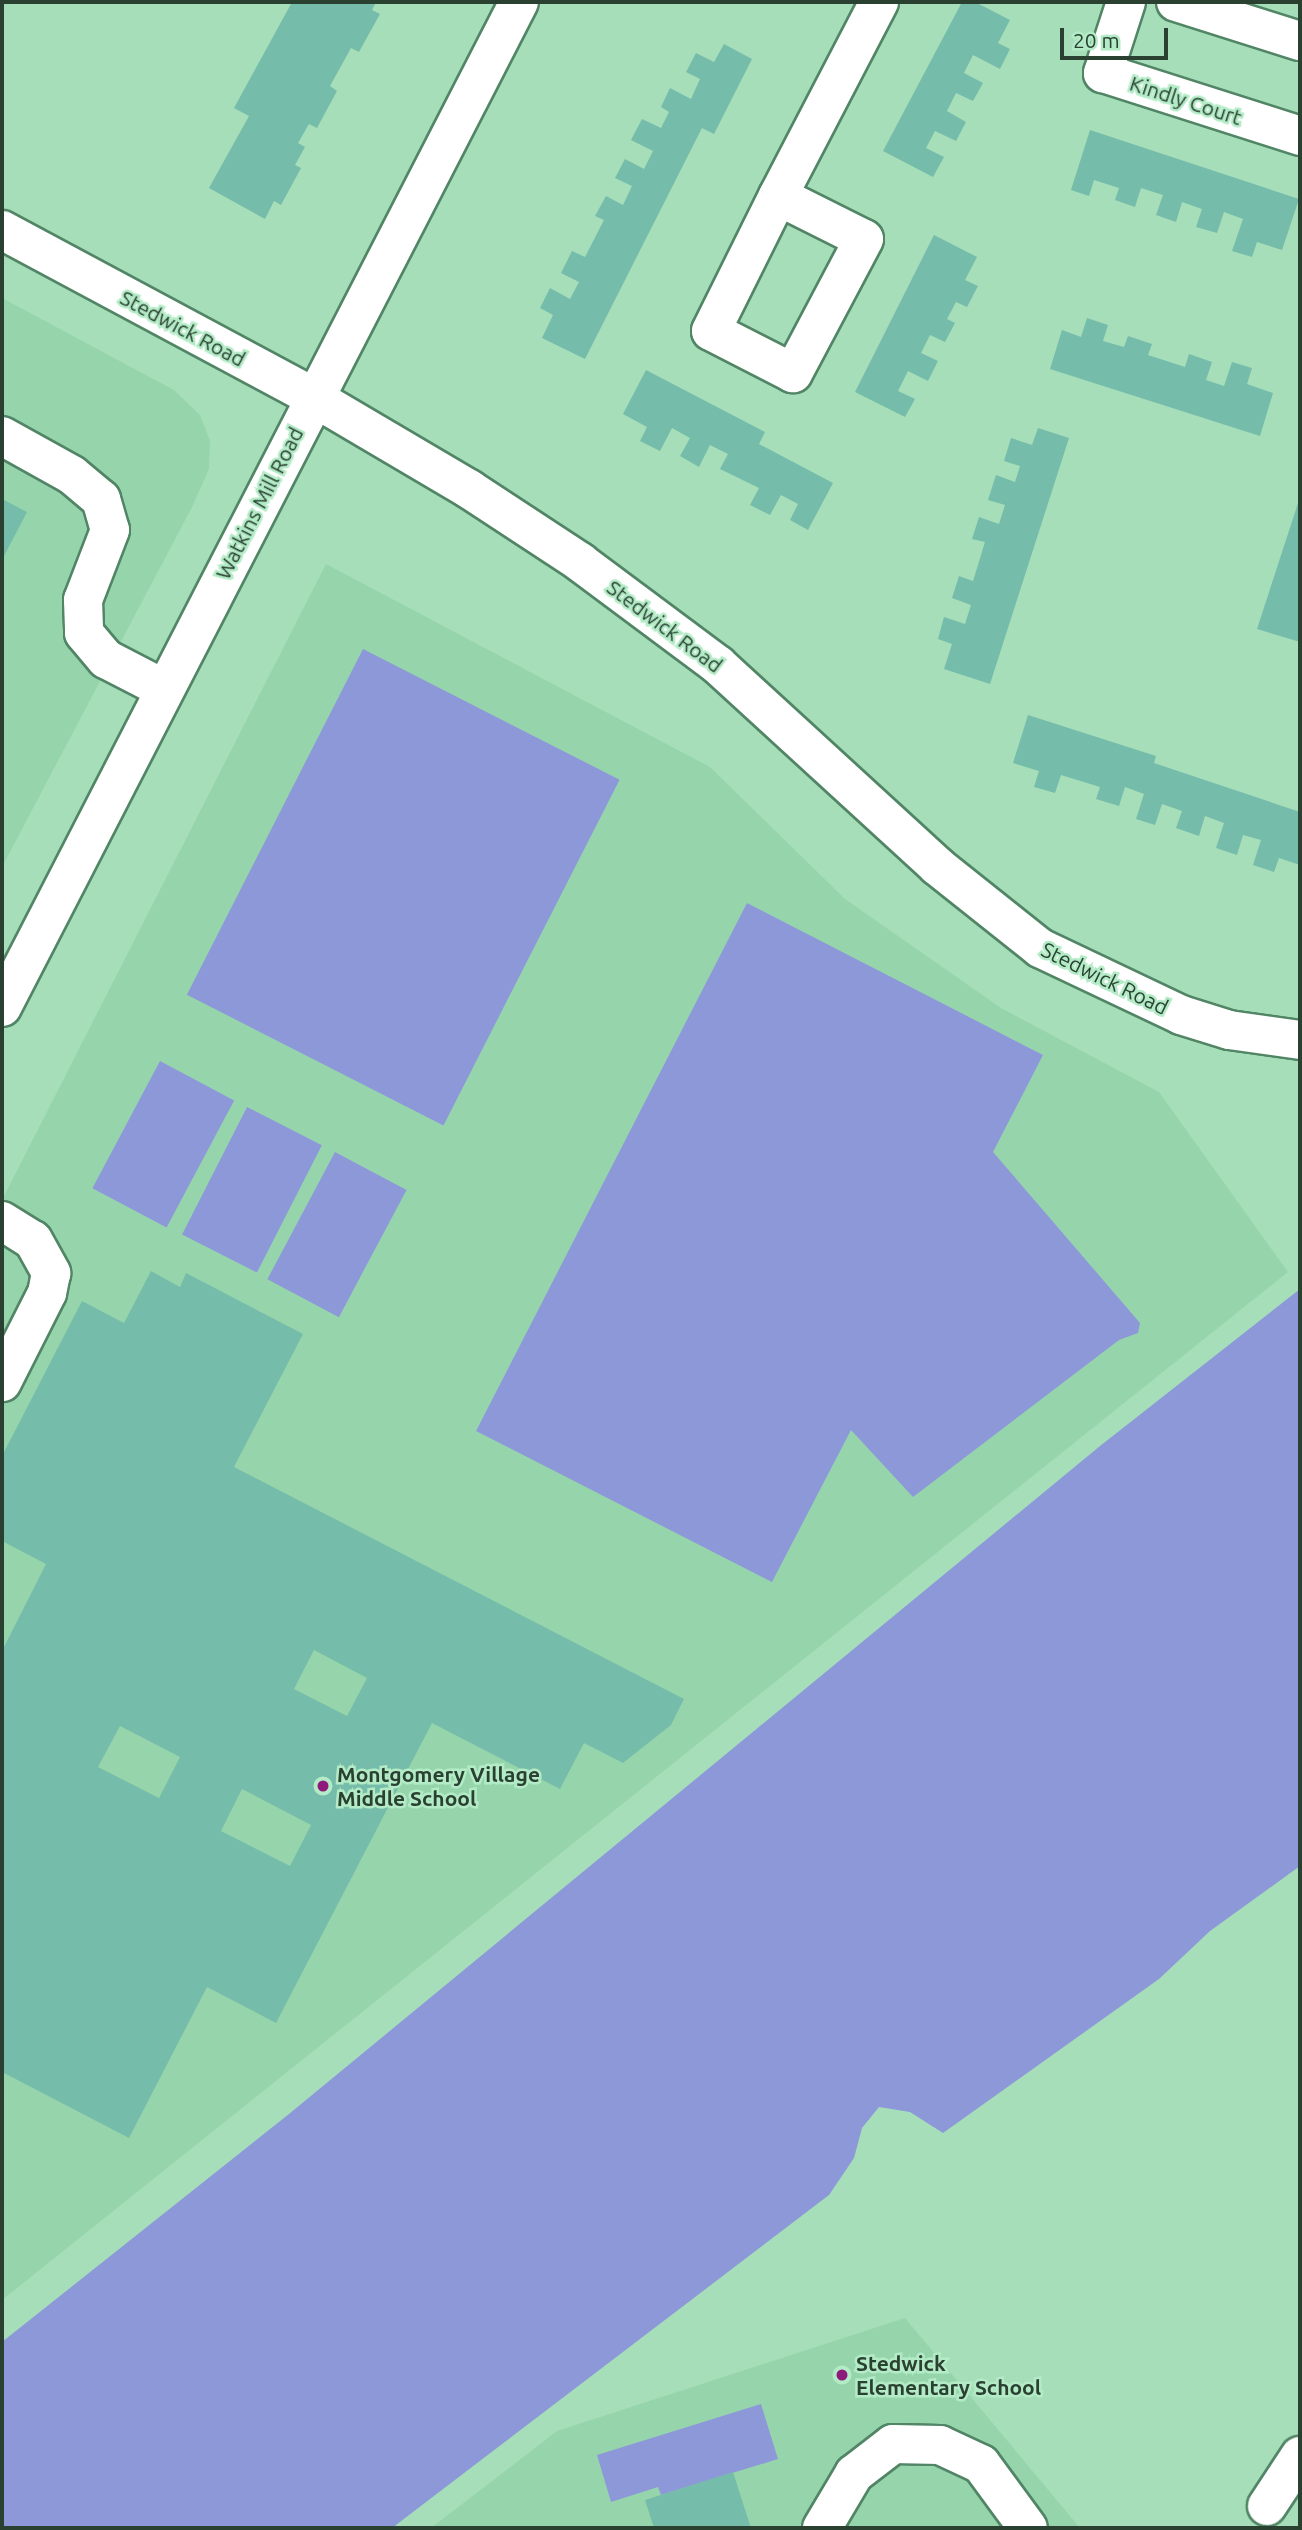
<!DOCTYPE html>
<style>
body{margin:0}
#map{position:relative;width:1302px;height:2530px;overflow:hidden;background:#a6deb9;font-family:Ubuntu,sans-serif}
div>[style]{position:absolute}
.built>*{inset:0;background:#96d5ac}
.green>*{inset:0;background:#8d98d9;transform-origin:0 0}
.building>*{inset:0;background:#76bcaa}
.roads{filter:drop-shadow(2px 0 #518565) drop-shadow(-2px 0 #518565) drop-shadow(0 2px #518565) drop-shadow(0 -2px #518565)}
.minor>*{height:38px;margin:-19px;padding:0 19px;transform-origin:19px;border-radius:19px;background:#fff}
.dots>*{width:19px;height:19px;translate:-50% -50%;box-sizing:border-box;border:4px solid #b3ebc6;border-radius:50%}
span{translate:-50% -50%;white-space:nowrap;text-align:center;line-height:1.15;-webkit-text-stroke:5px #b3ebc6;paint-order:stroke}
.street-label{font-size:21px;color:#2a4132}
.poi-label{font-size:21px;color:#2a4132;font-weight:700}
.left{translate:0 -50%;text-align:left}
.frame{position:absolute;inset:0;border:4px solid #2a4132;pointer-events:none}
.scale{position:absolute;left:1060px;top:28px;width:108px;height:32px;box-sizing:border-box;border:4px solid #2a4132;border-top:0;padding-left:9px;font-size:21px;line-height:24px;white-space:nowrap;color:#2a4132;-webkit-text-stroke:5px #b3ebc6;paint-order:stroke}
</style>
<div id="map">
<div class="built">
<i style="clip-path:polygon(2px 298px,174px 390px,200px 415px,210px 441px,209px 469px,191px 509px,2px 867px)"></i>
<i style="clip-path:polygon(326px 564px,710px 767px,845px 899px,1001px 1008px,1159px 1092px,1288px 1272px,2px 2300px,2px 1200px)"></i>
<i style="clip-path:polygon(905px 2318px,1080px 2528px,431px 2528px,557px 2431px)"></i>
</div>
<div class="green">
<i style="left:363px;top:649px;width:288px;height:388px;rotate:27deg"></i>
<i style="clip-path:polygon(747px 903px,1043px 1055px,993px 1152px,1140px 1323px,1138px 1333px,1119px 1340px,913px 1497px,851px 1430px,772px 1582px,476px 1431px)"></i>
<i style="left:160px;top:1061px;width:84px;height:144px;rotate:28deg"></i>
<i style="left:247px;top:1107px;width:84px;height:143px;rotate:27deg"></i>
<i style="left:335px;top:1152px;width:81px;height:144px;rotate:28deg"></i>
<i style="clip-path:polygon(1300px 1289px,1300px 1866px,1210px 1931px,1159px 1979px,943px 2133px,910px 2112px,879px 2107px,862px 2128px,854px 2158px,829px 2195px,392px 2528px,2px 2528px,2px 2342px,289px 2114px,1100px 1446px)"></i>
<i style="clip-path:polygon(761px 2404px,778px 2459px,661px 2495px,658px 2487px,611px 2502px,597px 2455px)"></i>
</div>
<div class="building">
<i style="clip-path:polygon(292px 2px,376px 2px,372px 10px,380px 14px,359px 52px,351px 48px,330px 86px,337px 91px,317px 128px,309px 124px,298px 143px,305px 147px,295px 165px,301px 168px,281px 205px,274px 201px,265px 219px,209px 188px,249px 116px,234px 108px)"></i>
<i style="clip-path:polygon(962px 2px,975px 2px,1010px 20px,998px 43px,1010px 49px,1000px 69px,973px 55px,964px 73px,983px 83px,973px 101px,956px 93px,947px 111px,966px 122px,956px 141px,935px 131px,926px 148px,944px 157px,933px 177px,883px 151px)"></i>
<i style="clip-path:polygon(724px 44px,752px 59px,714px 134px,702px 128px,585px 359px,542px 338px,553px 315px,540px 308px,550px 288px,570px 299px,579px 282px,561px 273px,572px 251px,585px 257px,604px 220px,595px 216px,606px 196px,623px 205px,632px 186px,615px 178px,625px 159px,644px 169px,653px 151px,631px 140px,642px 119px,661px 128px,669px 112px,661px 107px,670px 88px,691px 99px,700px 79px,686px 72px,696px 53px,714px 62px)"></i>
<i style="clip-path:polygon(1090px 130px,1299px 199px,1282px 250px,1257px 242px,1252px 257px,1232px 251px,1243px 219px,1224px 212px,1217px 233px,1196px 227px,1202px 209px,1182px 202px,1176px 222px,1156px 215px,1163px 195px,1141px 188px,1135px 207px,1115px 200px,1119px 188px,1094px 180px,1089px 196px,1071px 190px)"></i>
<i style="clip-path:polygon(934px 235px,977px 257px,965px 280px,978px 286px,967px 307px,956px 302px,947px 319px,955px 323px,945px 342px,930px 335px,921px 353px,938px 361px,928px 381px,908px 371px,898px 391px,915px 399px,905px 417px,855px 392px)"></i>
<i style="clip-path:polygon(1087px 318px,1108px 325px,1103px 341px,1124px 347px,1128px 336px,1152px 344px,1148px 355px,1185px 367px,1189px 354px,1212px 362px,1206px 380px,1224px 386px,1232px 362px,1252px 368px,1247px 384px,1273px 393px,1260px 436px,1050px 369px,1062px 330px,1081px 337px)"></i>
<i style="clip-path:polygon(646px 370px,765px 432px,759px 444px,833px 483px,808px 530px,790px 520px,798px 504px,781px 495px,770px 515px,750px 505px,759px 488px,720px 469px,728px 454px,710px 445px,699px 467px,680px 456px,690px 438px,672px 428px,660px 451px,640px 441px,647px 427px,623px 414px)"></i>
<i style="clip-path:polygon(1038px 428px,1069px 438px,990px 684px,944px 669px,952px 644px,938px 639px,944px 617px,965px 624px,971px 605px,952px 598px,959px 576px,973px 581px,985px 542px,972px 539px,979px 517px,999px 524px,1005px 505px,988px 500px,996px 475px,1015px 482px,1020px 466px,1004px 461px,1011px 438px,1032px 445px)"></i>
<i style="clip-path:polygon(1300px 497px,1300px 642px,1257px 629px)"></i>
<i style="clip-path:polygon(2px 499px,27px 512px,2px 560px)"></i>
<i style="clip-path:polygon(1028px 715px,1156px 756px,1154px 763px,1300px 812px,1300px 865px,1279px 858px,1274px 872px,1253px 865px,1261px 840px,1243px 835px,1237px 855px,1216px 848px,1224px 823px,1205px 816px,1199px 836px,1176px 828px,1182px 811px,1162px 804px,1155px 825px,1136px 819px,1144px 794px,1125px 787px,1119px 806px,1096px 799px,1100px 787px,1061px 775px,1055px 793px,1034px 787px,1039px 771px,1013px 763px)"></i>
<i style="clip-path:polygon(evenodd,151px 1271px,180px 1287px,186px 1273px,303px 1334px,234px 1467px,684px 1699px,671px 1725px,623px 1763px,584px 1743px,560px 1789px,432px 1723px,276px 2023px,207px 1987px,129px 2138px,2px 2072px,2px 1651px,46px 1564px,2px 1541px,2px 1456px,82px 1301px,124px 1323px,151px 1271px,314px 1650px,367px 1678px,347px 1716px,294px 1689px,314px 1650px,151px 1271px,120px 1726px,180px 1757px,159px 1798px,98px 1767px,120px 1726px,151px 1271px,242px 1789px,311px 1825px,290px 1866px,221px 1831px,242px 1789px)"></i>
<i style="clip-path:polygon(733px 2472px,751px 2528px,654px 2528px,645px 2500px)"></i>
</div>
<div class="roads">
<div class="minor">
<i style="left:1126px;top:2px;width:75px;rotate:107.9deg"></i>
<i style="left:1103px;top:73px;width:207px;rotate:17.7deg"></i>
<i style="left:1176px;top:2px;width:130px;rotate:17.5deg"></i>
<i style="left:778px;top:196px;width:96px;rotate:26.6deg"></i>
<i style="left:864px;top:239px;width:152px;rotate:117.9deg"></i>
<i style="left:793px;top:373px;width:92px;rotate:-152.9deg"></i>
<i style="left:711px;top:331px;width:151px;rotate:-63.6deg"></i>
<i style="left:778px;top:196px;width:219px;rotate:-62.5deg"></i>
<i style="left:2px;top:230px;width:353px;rotate:28.2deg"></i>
<i style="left:313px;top:397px;width:181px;rotate:30.5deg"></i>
<i style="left:469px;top:489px;width:133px;rotate:33.3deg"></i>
<i style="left:580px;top:562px;width:172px;rotate:36.7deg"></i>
<i style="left:718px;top:665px;width:297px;rotate:42.5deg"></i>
<i style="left:937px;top:866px;width:132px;rotate:38.5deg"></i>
<i style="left:1040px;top:948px;width:156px;rotate:25.4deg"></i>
<i style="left:1181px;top:1015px;width:50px;rotate:17.4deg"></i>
<i style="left:1229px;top:1030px;width:72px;rotate:8deg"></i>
<i style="left:2px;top:436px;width:80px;rotate:29.1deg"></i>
<i style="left:72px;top:475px;width:38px;rotate:40deg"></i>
<i style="left:101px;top:499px;width:32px;rotate:74deg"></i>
<i style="left:110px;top:530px;width:75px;rotate:111.1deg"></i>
<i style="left:83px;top:600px;width:33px;rotate:88deg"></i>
<i style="left:84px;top:633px;width:34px;rotate:50deg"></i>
<i style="left:106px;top:659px;width:65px;rotate:27.3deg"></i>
<i style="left:2px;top:1007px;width:1130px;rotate:-62.78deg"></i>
<i style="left:2px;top:1221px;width:36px;rotate:32deg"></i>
<i style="left:33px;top:1240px;width:38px;rotate:61deg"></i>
<i style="left:51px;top:1273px;width:20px;rotate:101deg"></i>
<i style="left:47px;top:1293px;width:100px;rotate:116.8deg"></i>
<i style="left:1267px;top:2506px;width:60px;rotate:-56.6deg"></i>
<i style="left:822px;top:2528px;width:63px;rotate:-59.3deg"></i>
<i style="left:854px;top:2474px;width:49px;rotate:-37.6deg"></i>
<i style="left:893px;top:2444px;width:47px;rotate:1.2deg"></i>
<i style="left:940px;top:2445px;width:45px;rotate:24.9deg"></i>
<i style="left:981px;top:2464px;width:79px;rotate:53.7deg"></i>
</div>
</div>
<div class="dots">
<i style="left:323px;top:1786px;background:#8e1b7c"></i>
<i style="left:842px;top:2375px;background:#8e1b7c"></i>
</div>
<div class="street-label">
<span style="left:1186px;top:100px;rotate:18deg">Kindly Court</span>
<span style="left:183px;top:328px;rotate:28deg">Stedwick Road</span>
<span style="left:259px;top:503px;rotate:-63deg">Watkins Mill Road</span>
<span style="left:665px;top:626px;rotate:37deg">Stedwick Road</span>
<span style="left:1105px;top:978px;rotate:26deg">Stedwick Road</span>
</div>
<div class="poi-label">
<span class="left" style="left:337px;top:1786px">Montgomery Village<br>Middle School</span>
<span class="left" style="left:856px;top:2375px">Stedwick<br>Elementary School</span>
</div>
<div class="frame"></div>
<div class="scale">20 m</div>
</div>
